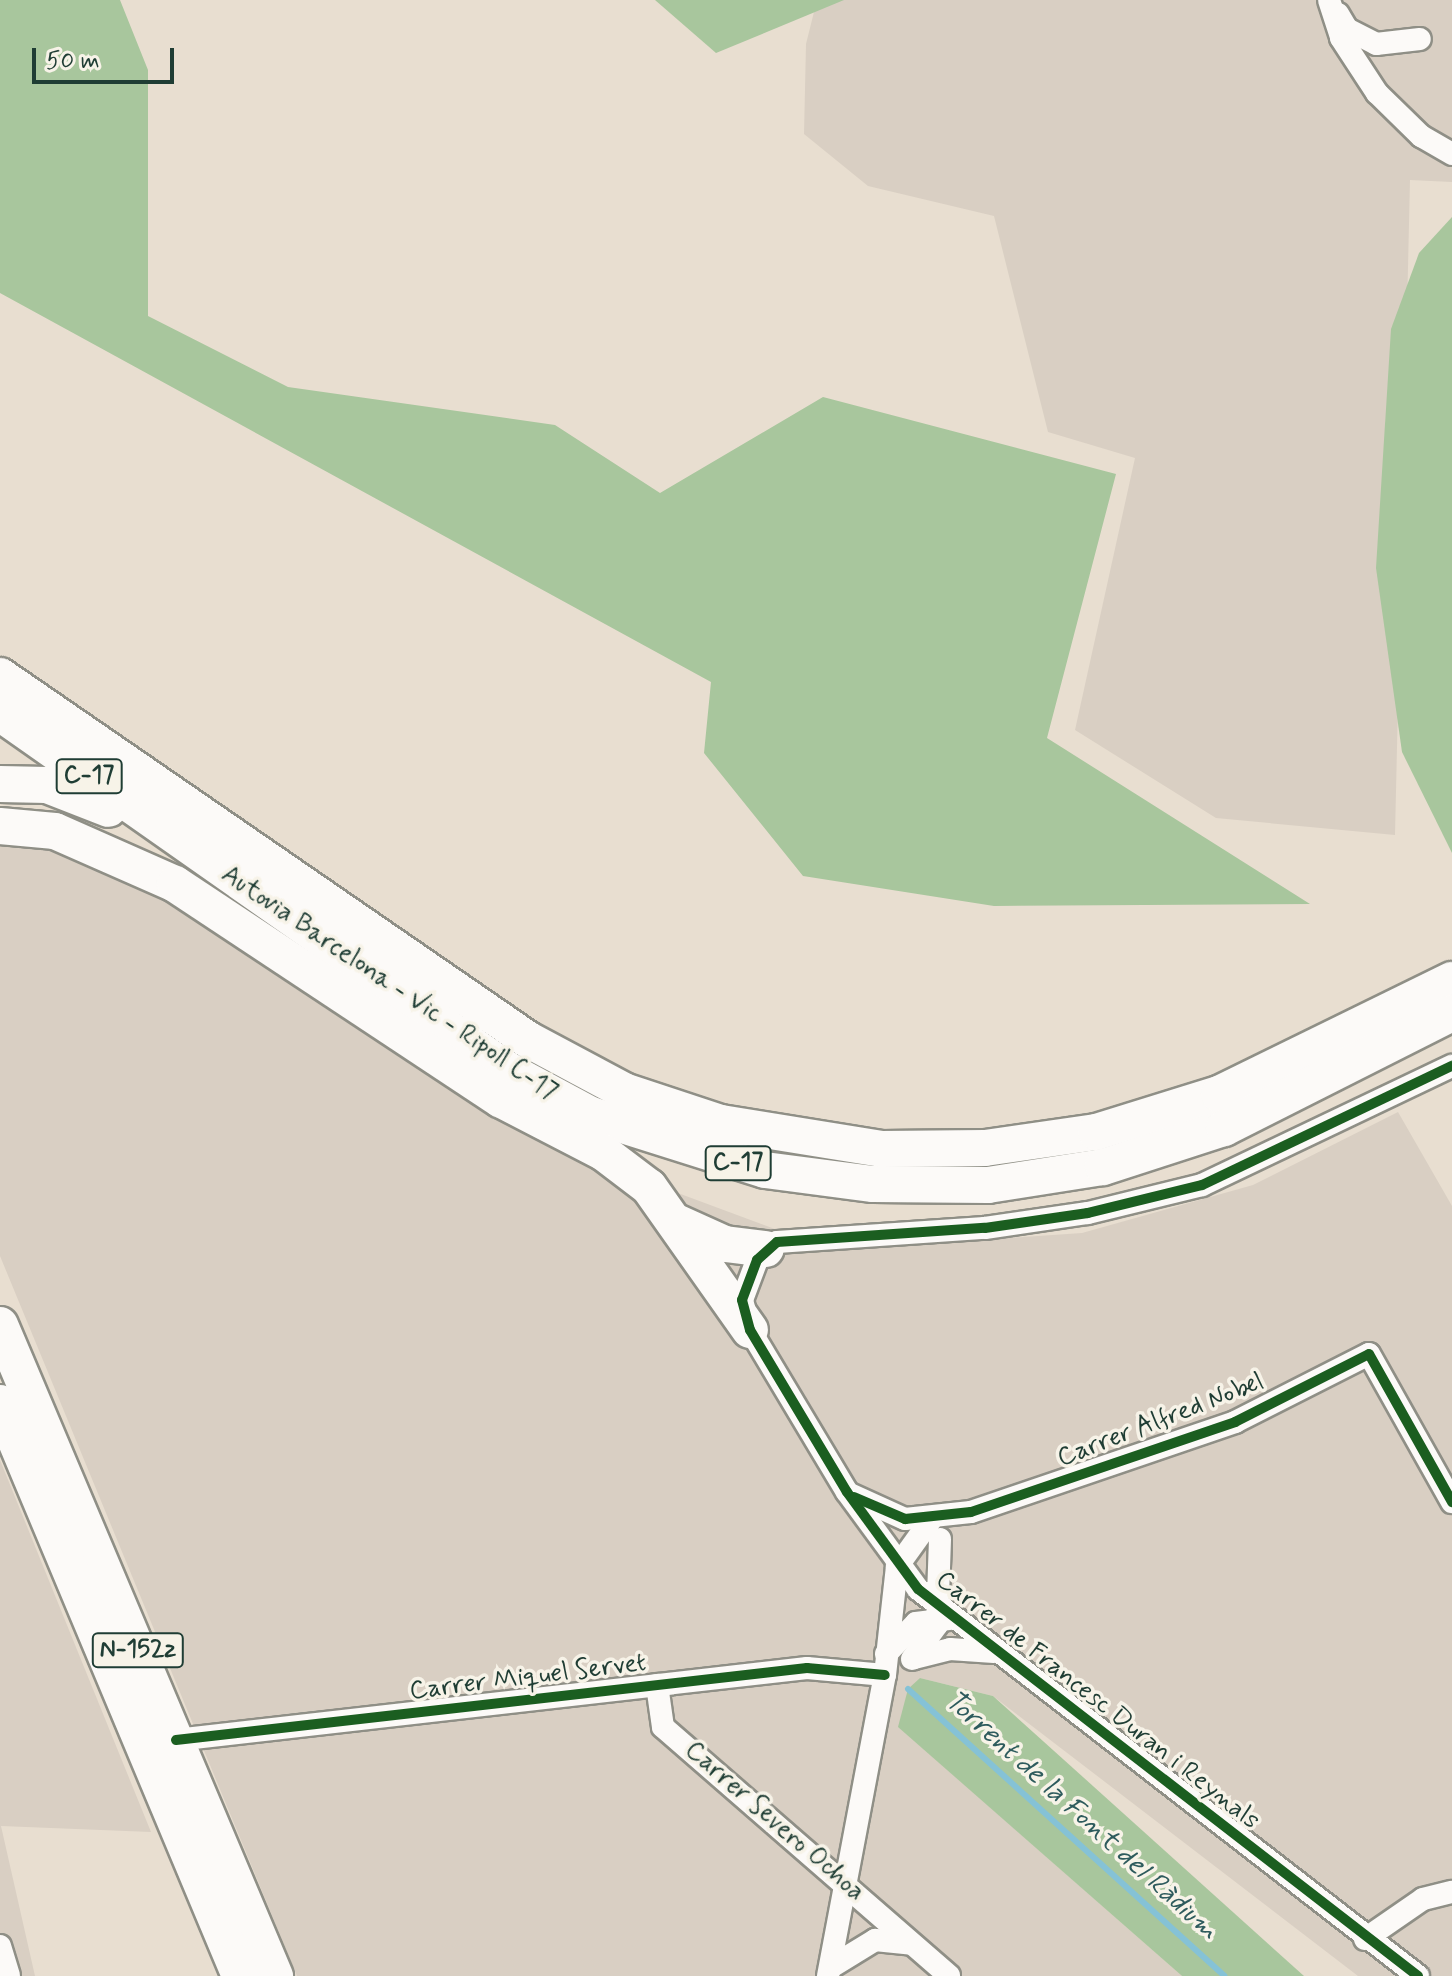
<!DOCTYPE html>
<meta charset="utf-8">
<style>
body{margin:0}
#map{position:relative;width:1452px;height:1976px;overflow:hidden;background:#e8ded0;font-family:Mynerve,sans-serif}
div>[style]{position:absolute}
.industrial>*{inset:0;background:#d9cfc3}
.forest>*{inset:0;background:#a8c69d}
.stream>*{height:6px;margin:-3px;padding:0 3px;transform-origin:3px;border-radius:3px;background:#85c2d6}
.roads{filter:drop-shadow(2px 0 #8f8f86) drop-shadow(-2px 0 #8f8f86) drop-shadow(0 2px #8f8f86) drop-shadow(0 -2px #8f8f86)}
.minor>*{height:22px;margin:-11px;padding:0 11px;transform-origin:11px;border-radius:11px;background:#fcfaf8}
.trunk>*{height:36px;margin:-18px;padding:0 18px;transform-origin:18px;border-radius:18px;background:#fcfaf8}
.cycleway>*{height:10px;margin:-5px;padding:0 5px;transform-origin:5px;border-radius:5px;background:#1b5e20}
span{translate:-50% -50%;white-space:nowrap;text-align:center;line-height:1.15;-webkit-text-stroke:7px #f7f3e8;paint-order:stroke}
.shield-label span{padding:2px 6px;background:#f7f3e8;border:2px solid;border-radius:6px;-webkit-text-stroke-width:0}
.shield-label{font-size:24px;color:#1f3d34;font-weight:700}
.street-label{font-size:26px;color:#1f3d34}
.water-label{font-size:28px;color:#2e5b5d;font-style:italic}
.scale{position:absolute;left:32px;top:48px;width:142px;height:36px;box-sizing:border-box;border:4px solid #1f3d34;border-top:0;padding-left:10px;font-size:24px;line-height:28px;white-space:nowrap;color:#1f3d34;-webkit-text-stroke:6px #f7f3e8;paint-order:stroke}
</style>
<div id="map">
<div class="industrial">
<i style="clip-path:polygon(817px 0,1452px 0,1452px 182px,1410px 180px,1395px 835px,1216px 818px,1075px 730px,1135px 458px,1048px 432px,994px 216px,868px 186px,804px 134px,806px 44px)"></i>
<i style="clip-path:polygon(20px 834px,133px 874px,616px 1170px,831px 1250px,1082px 1233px,1253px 1185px,1398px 1112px,1452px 1206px,1452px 1976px,1358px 1976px,993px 1696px,920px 1678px,899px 1727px,1182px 1976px,297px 1976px,0 1256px,0 838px)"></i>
<i style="clip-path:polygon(0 1460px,151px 1832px,1px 1826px,35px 1976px,0 1976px)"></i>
</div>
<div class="forest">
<i style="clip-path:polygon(0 0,120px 0,148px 70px,148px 316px,288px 387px,555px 425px,660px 493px,823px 397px,1116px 474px,1047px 738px,1310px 904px,994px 906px,803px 876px,704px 753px,711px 682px,0 293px)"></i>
<i style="clip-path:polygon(655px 0,844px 0,716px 53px)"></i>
<i style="clip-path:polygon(1452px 217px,1452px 853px,1402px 752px,1376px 568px,1391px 329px,1419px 253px)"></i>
<i style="clip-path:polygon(920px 1678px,993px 1696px,1304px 1976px,1182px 1976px,898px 1727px,908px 1689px)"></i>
</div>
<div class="stream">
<i style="left:908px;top:1689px;width:427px;rotate:42.2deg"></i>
</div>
<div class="roads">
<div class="minor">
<i style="left:1329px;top:0;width:40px;rotate:72deg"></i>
<i style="left:1341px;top:38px;width:66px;rotate:56.8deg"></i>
<i style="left:1377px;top:93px;width:62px;rotate:44.3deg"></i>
<i style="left:1421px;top:136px;width:36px;rotate:30deg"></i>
<i style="left:1338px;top:14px;width:17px;rotate:59deg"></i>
<i style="left:1347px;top:29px;width:33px;rotate:27deg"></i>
<i style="left:1376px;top:44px;width:44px;rotate:-6.5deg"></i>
<i style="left:852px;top:1495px;width:58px;rotate:24.4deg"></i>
<i style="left:905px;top:1519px;width:66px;rotate:-6.1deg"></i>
<i style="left:971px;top:1512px;width:279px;rotate:-18.8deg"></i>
<i style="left:1235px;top:1422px;width:150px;rotate:-26.9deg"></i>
<i style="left:1369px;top:1354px;width:170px;rotate:60.7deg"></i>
<i style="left:886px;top:1654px;width:43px;rotate:-45.9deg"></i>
<i style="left:916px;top:1623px;width:35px;rotate:-7deg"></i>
<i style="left:914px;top:1658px;width:37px;rotate:-14deg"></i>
<i style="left:950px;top:1649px;width:44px;rotate:3.9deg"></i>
<i style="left:912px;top:1659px;width:42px;rotate:-53.7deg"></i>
<i style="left:937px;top:1625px;width:86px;rotate:-88deg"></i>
<i style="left:657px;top:1685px;width:42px;rotate:81.9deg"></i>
<i style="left:663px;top:1727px;width:379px;rotate:41deg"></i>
<i style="left:176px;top:1740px;width:635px;rotate:-6.51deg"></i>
<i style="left:807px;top:1668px;width:78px;rotate:5.1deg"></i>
<i style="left:1365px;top:1939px;width:70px;rotate:-34.6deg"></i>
<i style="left:1423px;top:1899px;width:30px;rotate:-14deg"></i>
<i style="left:0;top:1946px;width:31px;rotate:73deg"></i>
<i style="left:831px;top:1967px;width:52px;rotate:-31.5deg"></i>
<i style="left:875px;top:1940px;width:37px;rotate:6deg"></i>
<i style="left:828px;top:1976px;width:306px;rotate:-79.3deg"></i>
<i style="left:885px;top:1675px;width:109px;rotate:-83.7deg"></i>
<i style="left:897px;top:1567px;width:57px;rotate:-54.3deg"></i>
<i style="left:1418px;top:1976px;width:632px;rotate:-142.26deg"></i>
<i style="left:918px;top:1589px;width:120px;rotate:-126.2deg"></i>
<i style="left:847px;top:1492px;width:189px;rotate:-120.9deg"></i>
<i style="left:750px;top:1330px;width:31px;rotate:-105deg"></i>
<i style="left:742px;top:1300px;width:43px;rotate:-69.4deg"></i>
<i style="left:757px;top:1260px;width:27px;rotate:-42deg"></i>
<i style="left:777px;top:1242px;width:208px;rotate:-3.9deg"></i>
<i style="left:985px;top:1228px;width:104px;rotate:-8.3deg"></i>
<i style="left:1088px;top:1213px;width:117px;rotate:-13.8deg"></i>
<i style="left:1202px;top:1185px;width:277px;rotate:-25.5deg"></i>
</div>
<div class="trunk">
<i style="left:0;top:676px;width:640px;rotate:34.56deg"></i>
<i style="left:527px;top:1039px;width:110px;rotate:28.2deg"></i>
<i style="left:624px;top:1091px;width:102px;rotate:18.3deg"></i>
<i style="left:721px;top:1123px;width:163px;rotate:9.2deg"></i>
<i style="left:882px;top:1149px;width:103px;rotate:-0.6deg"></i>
<i style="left:985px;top:1148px;width:112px;rotate:-8.2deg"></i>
<i style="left:1096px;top:1132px;width:129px;rotate:-17.2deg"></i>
<i style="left:1219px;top:1094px;width:259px;rotate:-26.1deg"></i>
<i style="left:0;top:713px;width:625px;rotate:35.09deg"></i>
<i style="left:511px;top:1072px;width:91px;rotate:28.3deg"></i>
<i style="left:591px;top:1115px;width:182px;rotate:17.5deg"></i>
<i style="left:765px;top:1170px;width:109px;rotate:7.4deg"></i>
<i style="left:873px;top:1184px;width:115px;rotate:0.5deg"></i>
<i style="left:988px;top:1185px;width:116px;rotate:-8.9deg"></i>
<i style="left:1103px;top:1167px;width:127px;rotate:-17.9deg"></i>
<i style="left:1224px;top:1128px;width:255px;rotate:-26.8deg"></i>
<i style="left:0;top:784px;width:47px;rotate:1.2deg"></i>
<i style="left:47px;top:785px;width:66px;rotate:21.2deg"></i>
<i style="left:0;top:826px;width:55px;rotate:5.2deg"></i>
<i style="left:55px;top:831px;width:131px;rotate:23.8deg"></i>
<i style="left:175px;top:884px;width:390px;rotate:33.5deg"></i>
<i style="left:500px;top:1099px;width:117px;rotate:27.4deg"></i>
<i style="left:604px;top:1153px;width:56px;rotate:37.1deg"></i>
<i style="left:649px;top:1187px;width:175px;rotate:54.8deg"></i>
<i style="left:678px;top:1223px;width:51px;rotate:24.1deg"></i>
<i style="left:725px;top:1244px;width:41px;rotate:7deg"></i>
<i style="left:0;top:1325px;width:707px;rotate:67.1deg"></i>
<i style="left:0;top:1403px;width:621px;rotate:67.27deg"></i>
</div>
</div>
<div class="cycleway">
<i style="left:854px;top:1497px;width:56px;rotate:23.3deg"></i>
<i style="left:905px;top:1519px;width:66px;rotate:-6.1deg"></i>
<i style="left:971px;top:1512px;width:279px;rotate:-18.8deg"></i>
<i style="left:1235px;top:1422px;width:150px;rotate:-26.9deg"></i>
<i style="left:1369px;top:1354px;width:170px;rotate:60.7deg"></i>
<i style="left:176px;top:1740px;width:635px;rotate:-6.51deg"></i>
<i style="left:807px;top:1668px;width:78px;rotate:5.1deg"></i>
<i style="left:1418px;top:1976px;width:632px;rotate:-142.26deg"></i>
<i style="left:918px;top:1589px;width:120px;rotate:-126.2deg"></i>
<i style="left:847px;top:1492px;width:189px;rotate:-120.9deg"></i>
<i style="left:750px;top:1330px;width:31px;rotate:-105deg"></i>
<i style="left:742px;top:1300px;width:43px;rotate:-69.4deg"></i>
<i style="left:757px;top:1260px;width:27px;rotate:-42deg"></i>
<i style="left:777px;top:1242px;width:208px;rotate:-3.9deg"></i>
<i style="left:985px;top:1228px;width:104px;rotate:-8.3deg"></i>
<i style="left:1088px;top:1213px;width:117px;rotate:-13.8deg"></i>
<i style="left:1202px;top:1185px;width:277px;rotate:-25.5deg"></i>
</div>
<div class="shield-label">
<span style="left:89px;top:776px">C-17</span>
<span style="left:738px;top:1163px">C-17</span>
<span style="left:138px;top:1650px">N-152z</span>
</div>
<div class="street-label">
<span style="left:389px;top:984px;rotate:34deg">Autovia Barcelona - Vic - Ripoll C-17</span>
<span style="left:1161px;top:1421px;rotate:-21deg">Carrer Alfred Nobel</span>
<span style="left:528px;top:1678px;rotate:-7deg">Carrer Miquel Servet</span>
<span style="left:1097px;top:1701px;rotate:38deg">Carrer de Francesc Duran i Reynals</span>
<span style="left:774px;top:1822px;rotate:41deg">Carrer Severo Ochoa</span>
</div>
<div class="water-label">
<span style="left:1081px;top:1816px;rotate:42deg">Torrent de la Font del Ràdium</span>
</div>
<div class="scale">50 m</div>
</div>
